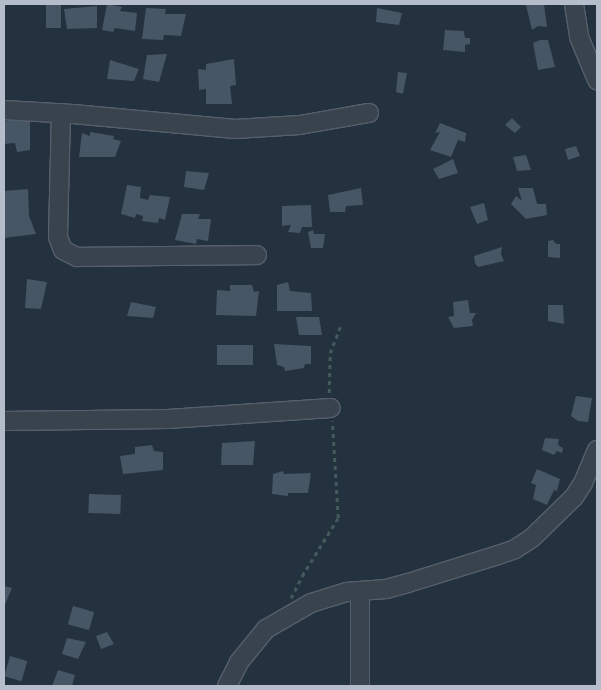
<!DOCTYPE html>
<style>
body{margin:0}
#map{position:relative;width:601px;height:690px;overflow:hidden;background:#24313e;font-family:"Open Sans",sans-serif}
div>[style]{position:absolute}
.building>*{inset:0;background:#475665;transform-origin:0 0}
.path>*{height:2.5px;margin-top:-1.25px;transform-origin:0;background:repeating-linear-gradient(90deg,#445b5c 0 4px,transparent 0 8px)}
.roads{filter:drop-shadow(1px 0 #56606c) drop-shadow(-1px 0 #56606c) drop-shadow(0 1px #56606c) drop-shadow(0 -1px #56606c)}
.minor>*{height:18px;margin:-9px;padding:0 9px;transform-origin:9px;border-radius:9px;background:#38434e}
span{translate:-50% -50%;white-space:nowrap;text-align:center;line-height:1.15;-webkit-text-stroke:4.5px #1d2833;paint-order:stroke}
.frame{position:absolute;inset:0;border:5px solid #b4bdc9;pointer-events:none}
</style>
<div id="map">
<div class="building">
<i style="left:46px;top:4px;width:15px;height:24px"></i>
<i style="clip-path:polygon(107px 4px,122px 7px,120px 11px,137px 13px,135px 31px,115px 28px,113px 32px,102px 30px)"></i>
<i style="clip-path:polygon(529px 4px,544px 4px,547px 27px,538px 26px,532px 30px,526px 5px)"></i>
<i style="clip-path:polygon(97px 6px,97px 28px,67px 29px,64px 9px)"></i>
<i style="clip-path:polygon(146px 8px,166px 9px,165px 14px,186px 14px,181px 36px,164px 35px,163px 40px,142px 39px)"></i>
<i style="clip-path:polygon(377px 8px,402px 13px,399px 25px,376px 22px)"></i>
<i style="clip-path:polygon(445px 30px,464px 31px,465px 38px,470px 38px,470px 44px,465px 45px,465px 52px,443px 50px)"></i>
<i style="clip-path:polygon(540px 40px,548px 40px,555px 67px,538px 70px,533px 43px)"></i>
<i style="clip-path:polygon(167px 54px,159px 82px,143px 79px,147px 55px)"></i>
<i style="clip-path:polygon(234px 59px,236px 85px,230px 86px,232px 104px,206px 104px,206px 89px,199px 90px,198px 69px,206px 70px,206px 64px)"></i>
<i style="clip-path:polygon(110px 60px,139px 69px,134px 81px,107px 79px)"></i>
<i style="clip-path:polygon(398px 72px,407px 73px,403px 94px,396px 92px)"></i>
<i style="clip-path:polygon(512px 118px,521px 127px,515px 133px,505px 125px)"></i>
<i style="clip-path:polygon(30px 119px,30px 150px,17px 152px,15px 143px,4px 144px,4px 121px)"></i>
<i style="clip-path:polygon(440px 123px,466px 133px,465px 142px,458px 140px,451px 157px,430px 150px,440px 132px,435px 133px)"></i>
<i style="clip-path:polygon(90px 132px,114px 136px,113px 139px,121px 141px,115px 157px,79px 157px,82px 133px,90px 136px)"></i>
<i style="clip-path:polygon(576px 146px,580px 156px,568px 160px,565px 149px)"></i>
<i style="clip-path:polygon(526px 155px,531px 170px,517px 171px,513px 157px)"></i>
<i style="clip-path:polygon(453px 159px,458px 173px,439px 179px,433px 169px)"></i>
<i style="clip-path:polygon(186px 171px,209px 173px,204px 190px,184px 187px)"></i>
<i style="clip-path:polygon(127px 185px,141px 187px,140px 198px,148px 200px,150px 195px,170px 197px,165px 220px,159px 218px,158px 223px,142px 221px,143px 216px,136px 214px,135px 218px,121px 214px)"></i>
<i style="clip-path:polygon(361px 188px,363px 205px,346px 206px,345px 212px,330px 212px,328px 195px)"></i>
<i style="clip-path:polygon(518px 188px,533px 188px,537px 204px,546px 204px,547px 215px,526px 219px,511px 204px,516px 196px,522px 201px)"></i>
<i style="clip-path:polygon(28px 189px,29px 216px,36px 234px,4px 238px,4px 191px)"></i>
<i style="clip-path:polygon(484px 203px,488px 220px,477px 224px,470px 207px)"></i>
<i style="clip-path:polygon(311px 205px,312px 227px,302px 227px,300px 233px,288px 232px,291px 225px,282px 226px,282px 206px)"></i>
<i style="clip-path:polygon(182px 214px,200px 214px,198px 219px,211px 219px,208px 241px,197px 239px,196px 244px,175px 240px)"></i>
<i style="clip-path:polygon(313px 230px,314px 234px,325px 234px,323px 248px,311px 248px,308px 232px)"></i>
<i style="clip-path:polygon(553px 240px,556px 244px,560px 244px,560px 258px,548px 257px,548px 241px)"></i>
<i style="clip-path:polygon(502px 247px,501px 254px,504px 261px,478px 267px,475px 263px,474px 256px)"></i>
<i style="clip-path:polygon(27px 279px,47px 282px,41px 309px,25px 308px)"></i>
<i style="clip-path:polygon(288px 282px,290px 291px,311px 293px,312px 311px,277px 311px,277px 285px)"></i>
<i style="clip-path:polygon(230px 285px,252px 285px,254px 292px,259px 291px,256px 316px,216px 315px,217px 290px,230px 291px)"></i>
<i style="clip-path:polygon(468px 300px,470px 313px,476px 313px,472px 320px,473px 326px,454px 328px,448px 317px,454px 316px,453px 302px)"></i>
<i style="clip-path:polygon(131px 302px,156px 307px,153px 318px,127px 316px)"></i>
<i style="clip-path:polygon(548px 305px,563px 305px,564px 324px,548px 321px)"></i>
<i style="clip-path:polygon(296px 317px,319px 317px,322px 335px,299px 335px)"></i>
<i style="clip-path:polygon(274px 344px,311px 346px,311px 364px,305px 364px,304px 368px,285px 371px,284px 367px,277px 365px)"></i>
<i style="left:217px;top:345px;width:36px;height:20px"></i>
<i style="clip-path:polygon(576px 396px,592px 398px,588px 422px,578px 421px,571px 416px)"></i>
<i style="clip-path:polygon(545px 438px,559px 439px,558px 445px,563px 448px,562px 453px,557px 451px,554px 455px,542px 450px)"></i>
<i style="clip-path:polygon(255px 441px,253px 465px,221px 465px,222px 443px)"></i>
<i style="clip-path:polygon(152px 445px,154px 451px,163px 452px,163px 470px,123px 474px,120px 456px,135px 454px,135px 447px)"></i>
<i style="clip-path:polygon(537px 469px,560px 479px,557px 491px,554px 490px,547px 505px,533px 499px,536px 485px,531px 483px)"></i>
<i style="clip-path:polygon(283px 471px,284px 474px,311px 473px,308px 493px,288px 493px,288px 496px,272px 494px,273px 474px)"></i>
<i style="left:89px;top:494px;width:32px;height:19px;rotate:2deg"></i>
<i style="clip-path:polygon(4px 586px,12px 588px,4px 607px)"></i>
<i style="left:73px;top:606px;width:22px;height:19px;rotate:16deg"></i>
<i style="clip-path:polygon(107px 632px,114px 644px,101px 649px,96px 636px)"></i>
<i style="clip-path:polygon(67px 638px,86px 642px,78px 659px,62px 654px)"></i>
<i style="left:10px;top:656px;width:18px;height:21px;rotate:16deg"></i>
<i style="clip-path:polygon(58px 670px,75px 675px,72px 686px,52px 686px)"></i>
</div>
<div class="path">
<i style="left:329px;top:393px;width:40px;rotate:-88.6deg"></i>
<i style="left:330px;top:353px;width:28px;rotate:-69deg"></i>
<i style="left:291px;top:598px;width:25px;rotate:-63deg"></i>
<i style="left:302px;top:576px;width:68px;rotate:-58.2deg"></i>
<i style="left:338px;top:518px;width:97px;rotate:-93.5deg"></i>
</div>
<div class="roads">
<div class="minor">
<i style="left:574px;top:4px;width:33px;rotate:81deg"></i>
<i style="left:579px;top:37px;width:47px;rotate:67.3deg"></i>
<i style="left:4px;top:110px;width:69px;rotate:3.3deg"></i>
<i style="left:73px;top:114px;width:163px;rotate:5.3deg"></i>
<i style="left:235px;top:129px;width:65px;rotate:-3.5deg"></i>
<i style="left:300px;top:125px;width:70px;rotate:-9.9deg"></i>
<i style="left:61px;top:113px;width:124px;rotate:91.4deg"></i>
<i style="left:58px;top:237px;width:14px;rotate:69deg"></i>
<i style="left:63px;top:250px;width:16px;rotate:27deg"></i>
<i style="left:77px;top:257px;width:180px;rotate:-0.6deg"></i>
<i style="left:4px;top:421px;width:164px;rotate:-0.7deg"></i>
<i style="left:168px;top:419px;width:163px;rotate:-3.9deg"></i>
<i style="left:227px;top:686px;width:27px;rotate:-63deg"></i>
<i style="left:239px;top:662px;width:43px;rotate:-50.7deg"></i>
<i style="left:266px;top:629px;width:52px;rotate:-30deg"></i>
<i style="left:311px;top:603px;width:37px;rotate:-17deg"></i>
<i style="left:346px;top:592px;width:40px;rotate:-4.3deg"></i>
<i style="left:386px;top:589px;width:23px;rotate:-15deg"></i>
<i style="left:408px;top:583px;width:94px;rotate:-17.3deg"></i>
<i style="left:498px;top:555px;width:18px;rotate:-19deg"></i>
<i style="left:515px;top:549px;width:20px;rotate:-33deg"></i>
<i style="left:532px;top:538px;width:59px;rotate:-44.3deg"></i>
<i style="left:574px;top:497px;width:17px;rotate:-57deg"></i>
<i style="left:583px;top:483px;width:36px;rotate:-67deg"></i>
<i style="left:360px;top:686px;width:95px;rotate:-90deg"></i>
</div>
</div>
<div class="frame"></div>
</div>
